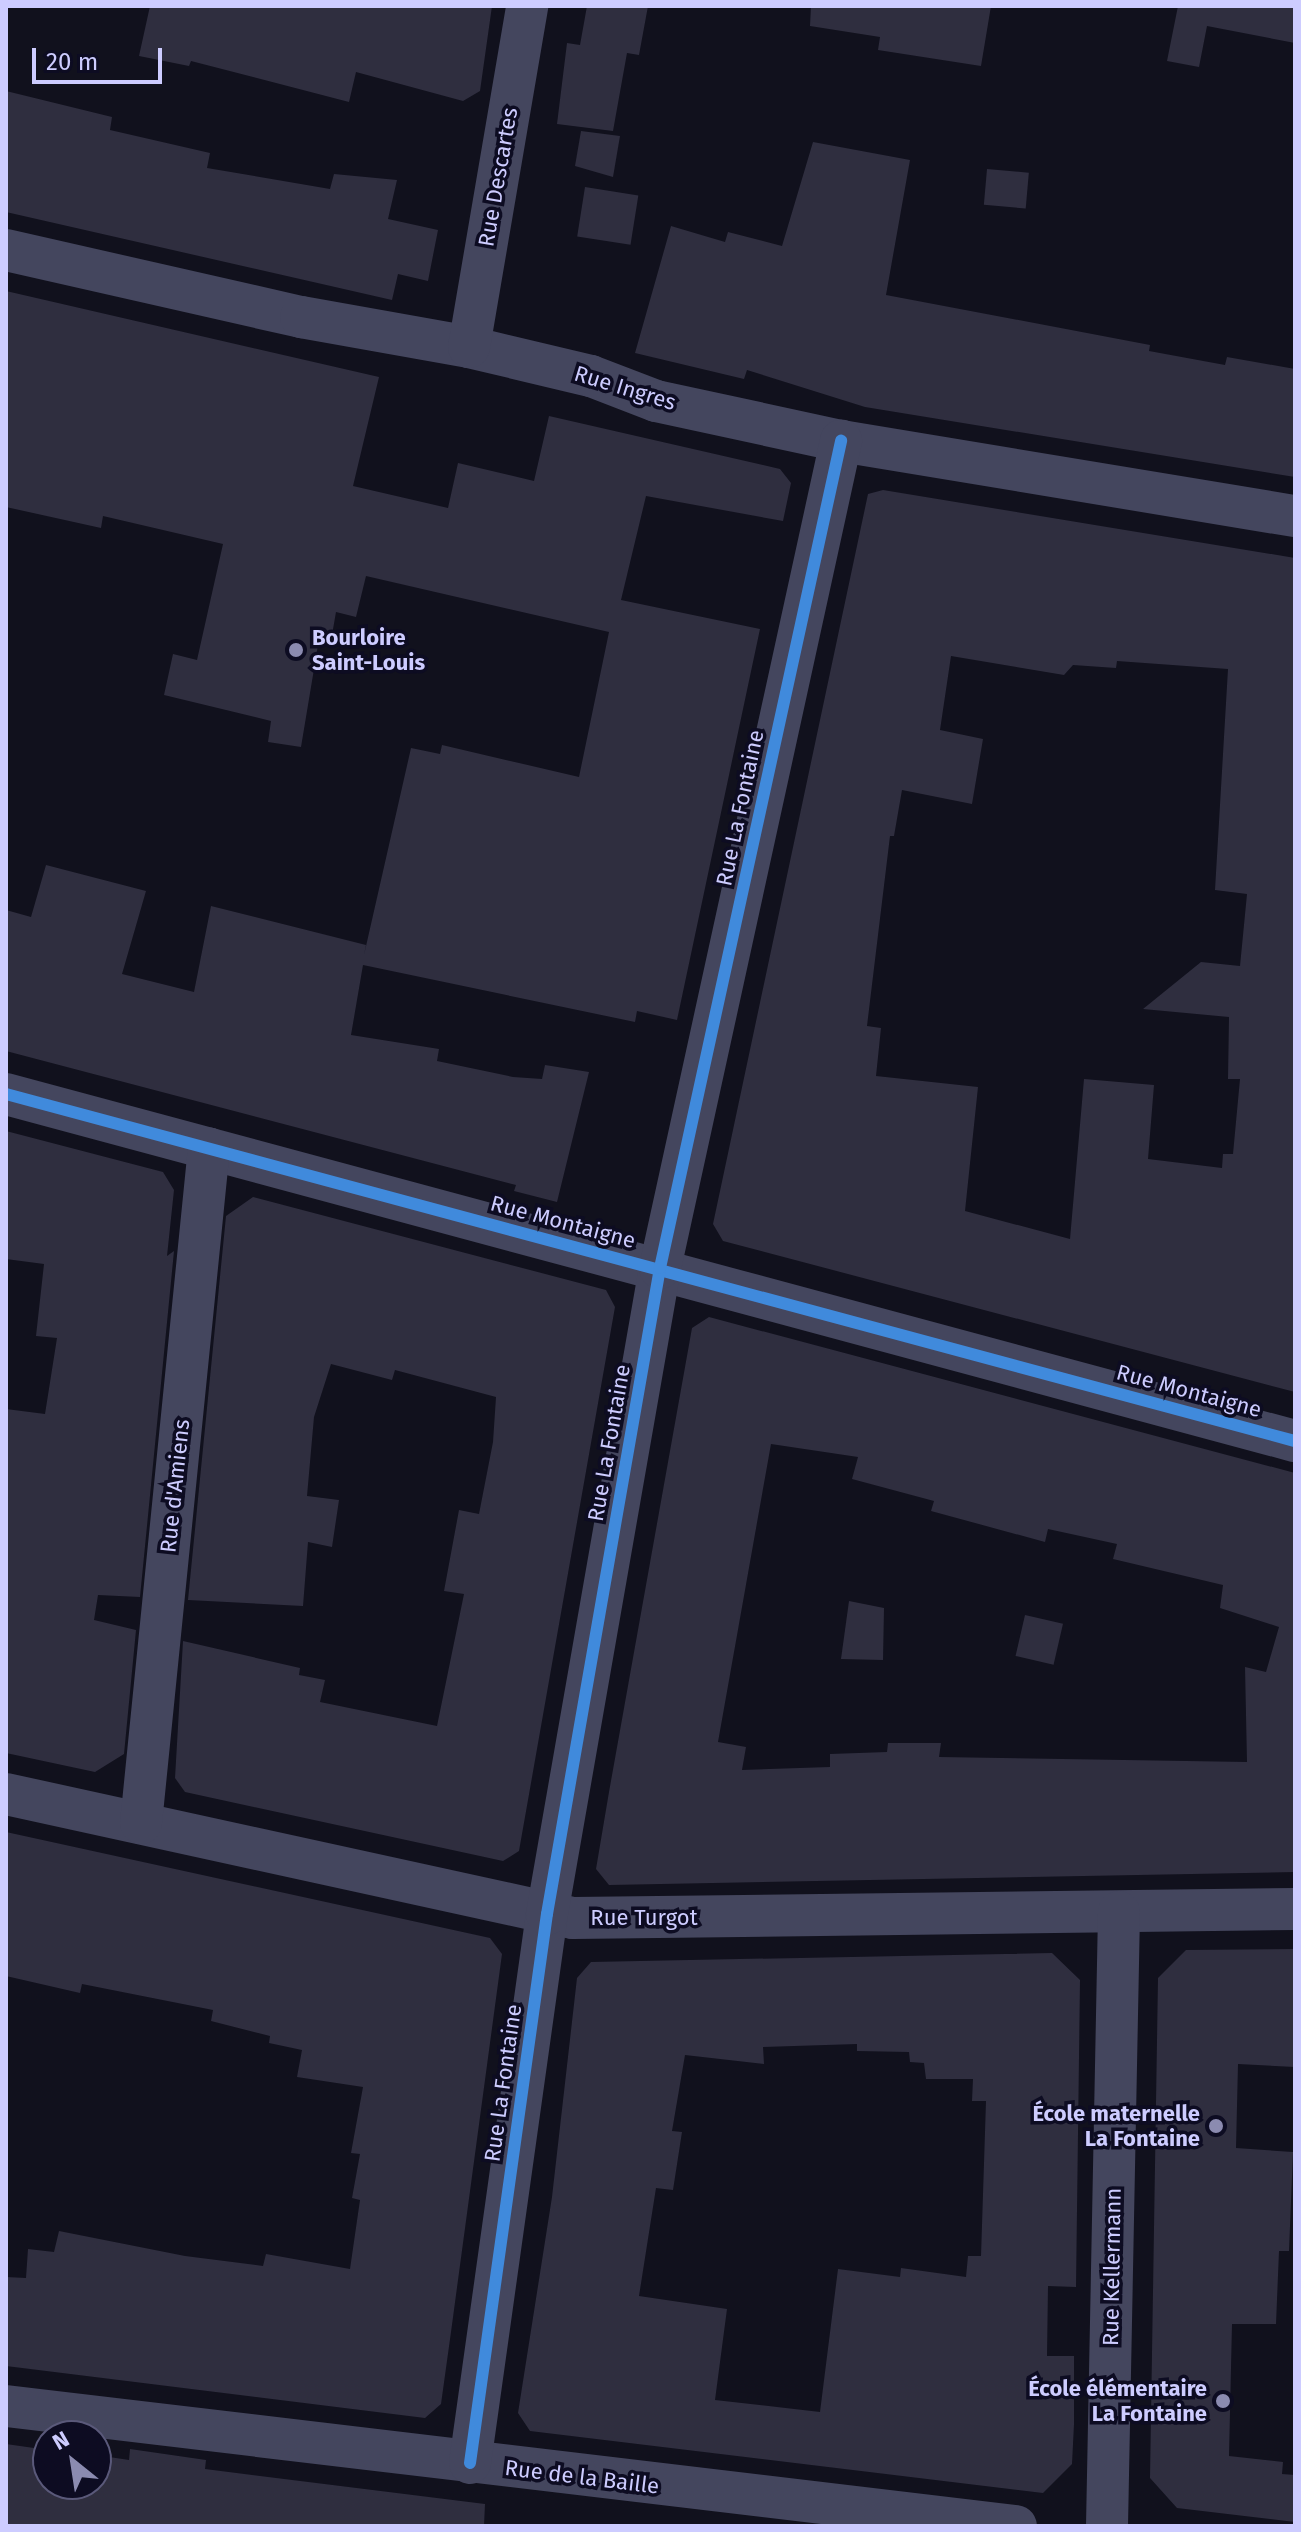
<!DOCTYPE html>
<meta charset="utf-8">
<style>
body{margin:0}
#map{position:relative;width:1301px;height:2532px;overflow:hidden;background:#11111d;font-family:"Fira Sans",sans-serif}
div>[style]{position:absolute}
.building>*{inset:0;background:#2f2e3f;transform-origin:0 0}
.minor>*{height:42px;margin:-21px;padding:0 21px;transform-origin:21px;border-radius:21px;background:#44465e}
.cycleway>*{height:12px;margin:-6px;padding:0 6px;transform-origin:6px;border-radius:6px;background:#408adc}
.dots>*{width:22px;height:22px;translate:-50% -50%;box-sizing:border-box;border:4px solid #0d0c22;border-radius:50%}
span{translate:-50% -50%;white-space:nowrap;text-align:center;line-height:1.15;-webkit-text-stroke:7px #0d0c22;paint-order:stroke}
.street-label{font-size:22px;color:#cdccff}
.poi-label{font-size:22px;color:#cdccff;font-weight:700}
.left{translate:0 -50%;text-align:left}
.right{translate:-100% -50%;text-align:right}
.frame{position:absolute;inset:0;border:8px solid #cdccff;pointer-events:none}
.north{position:absolute;left:32px;top:2420px;width:80px;height:80px;box-sizing:border-box;background:#0d0c22;border:2px solid #5a597a;border-radius:50%;rotate:330deg;font-size:22px;font-weight:700;line-height:32px;text-align:center;color:#cdccff}
.north::after{content:'';display:block;margin:auto;width:28px;height:36px;background:#8b8bb0;clip-path:polygon(50% 0,100% 100%,50% 72%,0 100%)}
.scale{position:absolute;left:32px;top:48px;width:130px;height:36px;box-sizing:border-box;border:4px solid #cdccff;border-top:0;padding-left:10px;font-size:24px;line-height:28px;white-space:nowrap;color:#cdccff;-webkit-text-stroke:6px #0d0c22;paint-order:stroke}
</style>
<div id="map">
<div class="building">
<i style="clip-path:polygon(150px 6px,492px 6px,480px 91px,463px 101px,356px 72px,349px 102px,191px 61px,189px 66px,139px 56px)"></i>
<i style="clip-path:polygon(587px 6px,648px 6px,639px 55px,627px 53px,613px 131px,557px 124px,567px 43px,580px 45px)"></i>
<i style="clip-path:polygon(811px 6px,991px 6px,981px 66px,878px 50px,880px 37px,810px 26px)"></i>
<i style="clip-path:polygon(1178px 6px,1295px 6px,1295px 43px,1207px 26px,1199px 67px,1167px 61px)"></i>
<i style="clip-path:polygon(6px 91px,112px 117px,110px 130px,210px 153px,207px 168px,330px 189px,334px 174px,397px 180px,388px 219px,438px 230px,428px 281px,398px 274px,392px 300px,6px 212px)"></i>
<i style="clip-path:polygon(581px 131px,620px 136px,613px 177px,575px 166px)"></i>
<i style="clip-path:polygon(813px 142px,910px 160px,886px 295px,1150px 345px,1149px 351px,1225px 365px,1227px 357px,1295px 369px,1295px 477px,865px 407px,747px 370px,744px 379px,635px 353px,671px 226px,725px 242px,728px 232px,782px 246px)"></i>
<i style="left:987px;top:169px;width:42px;height:36px;rotate:5deg"></i>
<i style="left:585px;top:187px;width:54px;height:50px;rotate:9deg"></i>
<i style="clip-path:polygon(6px 291px,379px 377px,353px 486px,448px 508px,458px 463px,534px 481px,549px 416px,780px 469px,791px 483px,783px 521px,646px 496px,621px 600px,760px 629px,677px 1020px,637px 1011px,635px 1022px,363px 965px,351px 1035px,439px 1049px,437px 1061px,513px 1077px,542px 1079px,545px 1065px,589px 1072px,557px 1202px,514px 1191px,516px 1185px,6px 1051px,6px 910px,31px 917px,46px 865px,146px 891px,122px 974px,194px 992px,211px 906px,366px 945px,364px 955px,411px 748px,440px 754px,442px 745px,579px 777px,609px 632px,366px 576px,356px 617px,336px 612px,332px 635px,320px 633px,301px 747px,268px 742px,271px 721px,164px 695px,173px 654px,197px 660px,223px 544px,103px 516px,101px 528px,6px 507px)"></i>
<i style="clip-path:polygon(evenodd,883px 490px,1295px 558px,1295px 1392px,723px 1241px,713px 1224px,868px 494px,883px 490px,951px 656px,1064px 675px,1073px 665px,1116px 668px,1117px 661px,1228px 669px,1215px 890px,1247px 894px,1240px 966px,1201px 962px,1143px 1009px,1229px 1017px,1228px 1079px,1240px 1079px,1233px 1154px,1223px 1154px,1222px 1168px,1148px 1159px,1154px 1085px,1084px 1079px,1070px 1239px,965px 1211px,978px 1087px,876px 1076px,881px 1028px,867px 1026px,890px 836px,894px 836px,902px 790px,972px 804px,983px 739px,940px 730px,951px 656px)"></i>
<i style="clip-path:polygon(6px 1131px,163px 1172px,174px 1190px,167px 1256px,174px 1251px,140px 1597px,98px 1595px,94px 1620px,136px 1630px,124px 1754px,95px 1772px,6px 1753px,6px 1409px,45px 1414px,57px 1338px,36px 1336px,44px 1264px,6px 1259px)"></i>
<i style="clip-path:polygon(253px 1197px,606px 1290px,615px 1307px,519px 1851px,503px 1861px,185px 1792px,175px 1778px,183px 1641px,300px 1668px,299px 1675px,325px 1680px,320px 1702px,437px 1726px,464px 1594px,444px 1591px,459px 1510px,479px 1514px,493px 1442px,496px 1397px,395px 1370px,392px 1380px,331px 1364px,314px 1417px,307px 1496px,339px 1500px,332px 1547px,308px 1542px,303px 1606px,188px 1600px,226px 1216px)"></i>
<i style="clip-path:polygon(evenodd,709px 1317px,1295px 1473px,1295px 1872px,609px 1885px,596px 1869px,609px 1792px,692px 1328px,709px 1317px,771px 1444px,858px 1457px,852px 1479px,934px 1501px,931px 1511px,1045px 1542px,1048px 1529px,1117px 1544px,1113px 1559px,1223px 1585px,1220px 1608px,1279px 1627px,1266px 1672px,1245px 1667px,1247px 1762px,939px 1757px,941px 1743px,888px 1743px,887px 1752px,830px 1754px,830px 1767px,742px 1770px,746px 1747px,718px 1742px,771px 1444px)"></i>
<i style="clip-path:polygon(849px 1601px,884px 1608px,883px 1660px,841px 1659px)"></i>
<i style="left:1025px;top:1615px;width:39px;height:42px;rotate:13deg"></i>
<i style="clip-path:polygon(6px 1832px,490px 1938px,502px 1954px,451px 2332px,441px 2404px,425px 2418px,6px 2366px,6px 2277px,26px 2278px,28px 2249px,54px 2252px,59px 2231px,185px 2256px,263px 2266px,266px 2254px,350px 2269px,360px 2200px,352px 2198px,360px 2154px,351px 2153px,363px 2087px,297px 2077px,302px 2050px,269px 2043px,270px 2036px,211px 2021px,213px 2010px,82px 1984px,80px 1993px,6px 1976px)"></i>
<i style="clip-path:polygon(1295px 1949px,1295px 2067px,1238px 2064px,1236px 2148px,1293px 2152px,1289px 2251px,1279px 2251px,1276px 2324px,1232px 2324px,1229px 2456px,1283px 2462px,1282px 2474px,1295px 2475px,1295px 2522px,1177px 2508px,1150px 2478px,1158px 1978px,1186px 1950px)"></i>
<i style="clip-path:polygon(evenodd,1052px 1953px,1080px 1980px,1076px 2287px,1048px 2286px,1047px 2356px,1074px 2356px,1074px 2424px,1072px 2464px,1043px 2493px,530px 2431px,518px 2413px,552px 2197px,577px 1978px,591px 1962px,1052px 1953px,857px 2044px,857px 2051px,909px 2052px,910px 2062px,924px 2063px,926px 2079px,973px 2079px,972px 2101px,986px 2101px,981px 2256px,968px 2256px,966px 2277px,901px 2268px,900px 2277px,838px 2269px,820px 2412px,715px 2400px,727px 2309px,639px 2296px,656px 2188px,673px 2190px,682px 2132px,672px 2131px,685px 2055px,764px 2064px,763px 2047px,857px 2044px)"></i>
<i style="clip-path:polygon(6px 2444px,48px 2450px,48px 2484px,96px 2484px,96px 2455px,129px 2460px,130px 2449px,206px 2460px,205px 2469px,485px 2504px,484px 2526px,6px 2526px)"></i>
</div>
<div class="minor">
<i style="left:6px;top:250px;width:303px;rotate:12.8deg"></i>
<i style="left:301px;top:317px;width:171px;rotate:10.1deg"></i>
<i style="left:469px;top:347px;width:125px;rotate:13.4deg"></i>
<i style="left:591px;top:376px;width:70px;rotate:21deg"></i>
<i style="left:656px;top:401px;width:189px;rotate:12.2deg"></i>
<i style="left:841px;top:441px;width:460px;rotate:9.4deg"></i>
<i style="left:469px;top:347px;width:346px;rotate:-80.3deg"></i>
<i style="left:6px;top:1094px;width:1335px;rotate:15.07deg"></i>
<i style="left:6px;top:1794px;width:580px;rotate:12.34deg"></i>
<i style="left:573px;top:1918px;width:722px;rotate:-0.71deg"></i>
<i style="left:141px;top:1823px;width:678px;rotate:-84.25deg"></i>
<i style="left:6px;top:2406px;width:1017px;rotate:6.78deg"></i>
<i style="left:470px;top:2463px;width:554px;rotate:-82.02deg"></i>
<i style="left:547px;top:1914px;width:656px;rotate:-80.08deg"></i>
<i style="left:660px;top:1268px;width:847px;rotate:-77.65deg"></i>
<i style="left:1107px;top:2526px;width:614px;rotate:-88.88deg"></i>
</div>
<div class="cycleway">
<i style="left:6px;top:1094px;width:1335px;rotate:15.07deg"></i>
<i style="left:470px;top:2463px;width:554px;rotate:-82.02deg"></i>
<i style="left:547px;top:1914px;width:656px;rotate:-80.08deg"></i>
<i style="left:660px;top:1268px;width:847px;rotate:-77.65deg"></i>
</div>
<div class="dots">
<i style="left:296px;top:650px;background:#8b8bb0"></i>
<i style="left:1216px;top:2126px;background:#8b8bb0"></i>
<i style="left:1223px;top:2401px;background:#8b8bb0"></i>
</div>
<div class="street-label">
<span style="left:498px;top:177px;rotate:-80deg">Rue Descartes</span>
<span style="left:625px;top:388px;rotate:17deg">Rue Ingres</span>
<span style="left:740px;top:808px;rotate:-78deg">Rue La Fontaine</span>
<span style="left:563px;top:1222px;rotate:15deg">Rue Montaigne</span>
<span style="left:1189px;top:1391px;rotate:15deg">Rue Montaigne</span>
<span style="left:609px;top:1443px;rotate:-80deg">Rue La Fontaine</span>
<span style="left:175px;top:1486px;rotate:-84deg">Rue d'Amiens</span>
<span style="left:644px;top:1918px">Rue Turgot</span>
<span style="left:503px;top:2083px;rotate:-82deg">Rue La Fontaine</span>
<span style="left:1112px;top:2267px;rotate:-89deg">Rue Kellermann</span>
<span style="left:582px;top:2477px;rotate:7deg">Rue de la Baille</span>
</div>
<div class="poi-label">
<span class="left" style="left:312px;top:650px">Bourloire<br>Saint-Louis</span>
<span class="right" style="left:1200px;top:2126px">École maternelle<br>La Fontaine</span>
<span class="right" style="left:1207px;top:2401px">École élémentaire<br>La Fontaine</span>
</div>
<div class="frame"></div>
<div class="north">N</div>
<div class="scale">20 m</div>
</div>
